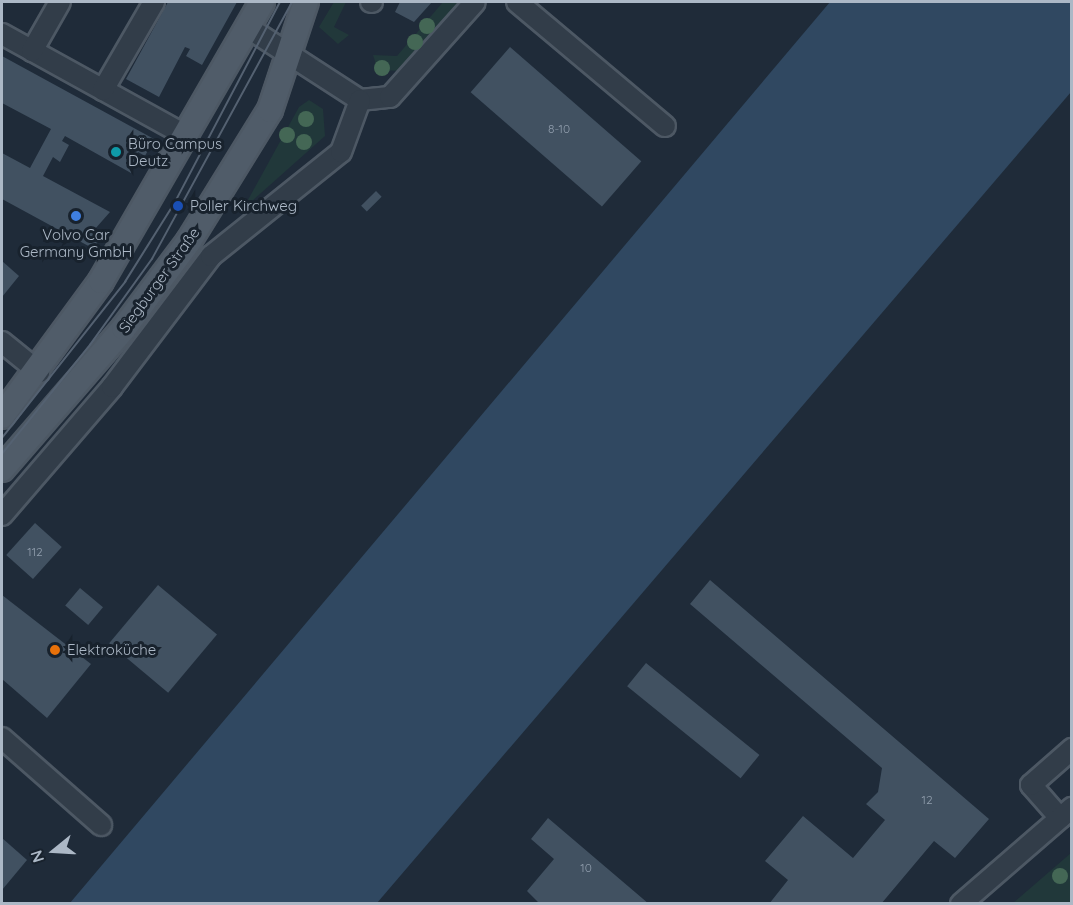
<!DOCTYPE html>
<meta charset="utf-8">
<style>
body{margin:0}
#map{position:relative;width:1073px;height:905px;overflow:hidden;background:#1f2b39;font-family:Quicksand,sans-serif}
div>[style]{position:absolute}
.green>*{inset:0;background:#21383a}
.water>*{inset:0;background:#304861}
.building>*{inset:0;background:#415161;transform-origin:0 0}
.roads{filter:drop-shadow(2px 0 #4d5864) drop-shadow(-2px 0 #4d5864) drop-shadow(0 2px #4d5864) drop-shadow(0 -2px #4d5864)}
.minor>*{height:20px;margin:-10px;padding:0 10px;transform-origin:10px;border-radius:10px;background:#323d49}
.major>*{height:24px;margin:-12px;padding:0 12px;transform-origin:12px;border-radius:12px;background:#505c69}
.tram>*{height:1.5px;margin:-0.75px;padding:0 0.75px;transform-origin:0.75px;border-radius:0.75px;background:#546171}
.trees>*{width:16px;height:16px;margin:-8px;border-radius:50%;background:#446755}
.dots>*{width:16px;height:16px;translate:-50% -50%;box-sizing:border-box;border:3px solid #18222d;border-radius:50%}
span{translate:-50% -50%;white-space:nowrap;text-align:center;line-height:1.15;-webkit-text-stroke:6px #18222d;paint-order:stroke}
.number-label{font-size:12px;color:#919ead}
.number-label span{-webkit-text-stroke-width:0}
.poi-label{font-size:15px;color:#acb8c6}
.left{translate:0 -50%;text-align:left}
.street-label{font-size:15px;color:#acb8c6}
.frame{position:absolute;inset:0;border:3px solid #acb8c6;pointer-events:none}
.north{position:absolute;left:24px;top:821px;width:60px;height:60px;-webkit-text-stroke:4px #18222d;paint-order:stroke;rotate:252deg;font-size:16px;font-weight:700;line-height:24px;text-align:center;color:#acb8c6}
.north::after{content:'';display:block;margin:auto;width:21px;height:27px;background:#acb8c6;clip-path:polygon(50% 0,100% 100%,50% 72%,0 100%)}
</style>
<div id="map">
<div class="green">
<i style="clip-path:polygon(334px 2px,346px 2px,334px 27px,349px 35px,338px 44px,319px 27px)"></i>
<i style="clip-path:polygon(443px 2px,459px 2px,402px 71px,378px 70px,373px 55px,397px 56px)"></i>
<i style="clip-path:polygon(309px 100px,323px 109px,325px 136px,243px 209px,299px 107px)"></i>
<i style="clip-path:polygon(1071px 853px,1071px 903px,1013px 903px)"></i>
</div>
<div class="water">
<i style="clip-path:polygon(830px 2px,1071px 2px,1071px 92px,377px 903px,70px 903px)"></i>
</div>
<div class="building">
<i style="clip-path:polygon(168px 2px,237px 2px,202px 65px,186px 56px,190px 49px,185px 47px,159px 97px,126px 79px)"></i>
<i style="clip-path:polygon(400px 2px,432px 2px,414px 22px,395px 12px)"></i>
<i style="left:510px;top:47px;width:174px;height:60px;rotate:41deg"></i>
<i style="clip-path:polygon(2px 56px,154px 139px,145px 156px,138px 152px,131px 173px,65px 136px,62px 141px,69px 145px,60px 162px,53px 157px,43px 176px,110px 212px,95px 229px,103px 233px,94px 249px,2px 199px,2px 153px,30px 168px,51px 129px,2px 103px)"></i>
<i style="left:376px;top:191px;width:8px;height:21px;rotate:45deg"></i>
<i style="clip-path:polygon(2px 261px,19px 276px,2px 297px)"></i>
<i style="left:35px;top:523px;width:36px;height:43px;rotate:42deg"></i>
<i style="clip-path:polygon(710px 580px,989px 819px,955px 858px,934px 841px,881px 904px,769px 904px,788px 880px,765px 861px,803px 816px,853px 858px,885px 820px,866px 804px,878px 792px,882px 768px,690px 604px)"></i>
<i style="left:158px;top:585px;width:77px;height:76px;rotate:40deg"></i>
<i style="left:80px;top:588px;width:30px;height:23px;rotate:40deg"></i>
<i style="clip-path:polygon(2px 595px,91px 664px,47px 718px,2px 679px)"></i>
<i style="left:646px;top:663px;width:146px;height:30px;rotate:39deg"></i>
<i style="clip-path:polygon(548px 818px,649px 904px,540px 904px,527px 891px,554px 859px,531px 839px)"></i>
<i style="clip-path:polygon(2px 838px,27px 860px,2px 890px)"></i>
</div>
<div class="roads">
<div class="minor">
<i style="left:371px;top:2px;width:1px"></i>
<i style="left:517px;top:2px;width:193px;rotate:40deg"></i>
<i style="left:247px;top:27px;width:135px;rotate:32.9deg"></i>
<i style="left:360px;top:100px;width:30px;rotate:-6deg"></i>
<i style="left:390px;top:97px;width:127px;rotate:-48.2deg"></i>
<i style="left:2px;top:34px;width:211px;rotate:28.9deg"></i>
<i style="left:32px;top:51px;width:56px;rotate:-60.3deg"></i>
<i style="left:103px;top:90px;width:102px;rotate:-59.9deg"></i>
<i style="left:2px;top:342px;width:48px;rotate:39deg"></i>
<i style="left:2px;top:515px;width:169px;rotate:-49.3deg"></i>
<i style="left:112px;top:387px;width:164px;rotate:-52.9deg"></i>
<i style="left:211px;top:256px;width:166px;rotate:-38.7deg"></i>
<i style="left:341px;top:152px;width:55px;rotate:-69.9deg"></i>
<i style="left:2px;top:738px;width:132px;rotate:41.3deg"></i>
<i style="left:1060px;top:818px;width:44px;rotate:-131.3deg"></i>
<i style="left:1031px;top:785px;width:55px;rotate:-41.3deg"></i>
<i style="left:961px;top:904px;width:147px;rotate:-40.9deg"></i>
</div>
<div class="major">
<i style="left:2px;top:416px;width:167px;rotate:-53.7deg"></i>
<i style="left:101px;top:281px;width:322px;rotate:-60deg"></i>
<i style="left:2px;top:469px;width:186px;rotate:-49.1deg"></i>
<i style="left:124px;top:328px;width:109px;rotate:-53.2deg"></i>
<i style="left:189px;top:241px;width:154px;rotate:-58.3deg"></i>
<i style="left:270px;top:110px;width:114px;rotate:-71.6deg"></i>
</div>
</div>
<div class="tram">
<i style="left:2px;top:438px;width:199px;rotate:-51.7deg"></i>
<i style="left:125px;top:282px;width:92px;rotate:-57.9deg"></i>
<i style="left:174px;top:204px;width:228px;rotate:-62.3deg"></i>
<i style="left:2px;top:454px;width:140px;rotate:-51.1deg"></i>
<i style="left:90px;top:345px;width:106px;rotate:-54.2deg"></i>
<i style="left:152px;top:259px;width:293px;rotate:-61.4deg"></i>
</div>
<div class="trees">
<i style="left:427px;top:26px"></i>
<i style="left:415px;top:42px"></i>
<i style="left:382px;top:68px"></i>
<i style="left:306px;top:119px"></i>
<i style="left:287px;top:135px"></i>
<i style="left:304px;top:142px"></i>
<i style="left:1060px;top:876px"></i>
</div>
<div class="dots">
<i style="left:116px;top:152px;background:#0f9aa8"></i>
<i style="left:178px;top:206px;background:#1a4fb4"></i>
<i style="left:76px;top:216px;background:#3f7fe0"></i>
<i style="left:55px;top:650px;background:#e8710a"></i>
</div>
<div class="number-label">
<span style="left:559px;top:129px">8-10</span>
<span style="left:35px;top:552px">112</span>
<span style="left:927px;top:800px">12</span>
<span style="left:586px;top:868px">10</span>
</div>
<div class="poi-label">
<span class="left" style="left:128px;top:152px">Büro Campus<br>Deutz</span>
<span class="left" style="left:190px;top:206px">Poller Kirchweg</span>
<span style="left:76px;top:243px">Volvo Car<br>Germany GmbH</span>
<span class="left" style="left:67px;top:650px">Elektroküche</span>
</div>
<div class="street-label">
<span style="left:159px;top:280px;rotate:-54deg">Siegburger Straße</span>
</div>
<div class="frame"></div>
<div class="north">N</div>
</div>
